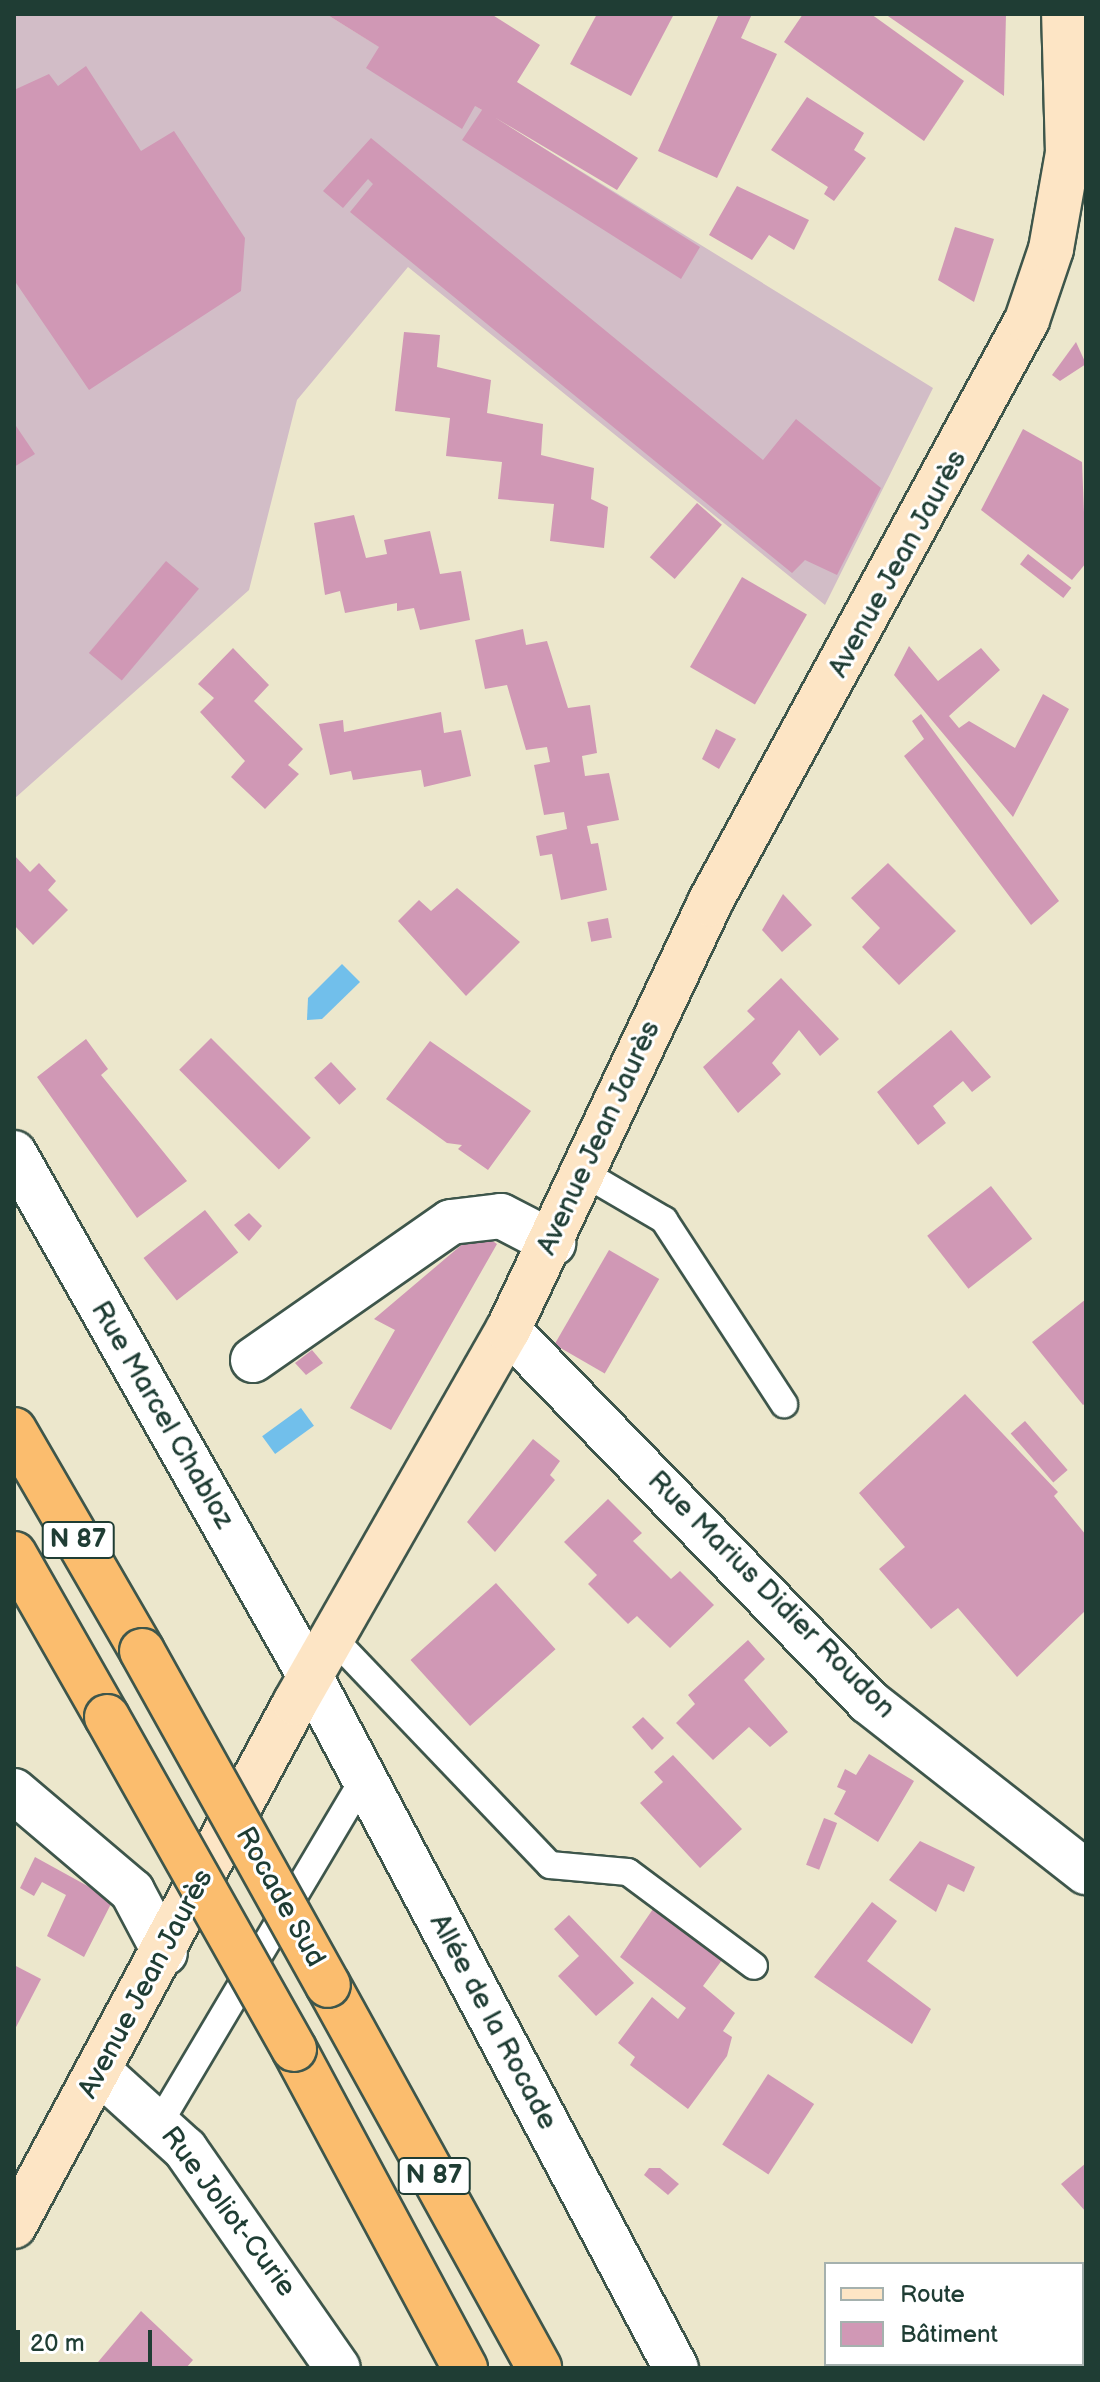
<!DOCTYPE html>
<meta charset="utf-8">
<style>
body{margin:0}
#map{position:relative;width:1100px;height:2382px;overflow:hidden;background:#ece7cc;font-family:"Balsamiq Sans",sans-serif}
div>[style]{position:absolute}
.industrial>*{inset:0;background:#d2bdc7}
.water>*{inset:0;background:#71bfeb;transform-origin:0 0}
.building>*{inset:0;background:#d098b5;transform-origin:0 0}
.roads{filter:drop-shadow(2px 0 #3e564b) drop-shadow(-2px 0 #3e564b) drop-shadow(0 2px #3e564b) drop-shadow(0 -2px #3e564b)}
.lane>*{height:26px;margin:-13px;padding:0 13px;transform-origin:13px;border-radius:13px;background:#fff}
.street>*{height:44px;margin:-22px;padding:0 22px;transform-origin:22px;border-radius:22px;background:#fff}
.secondary>*{height:44px;margin:-22px;padding:0 22px;transform-origin:22px;border-radius:22px;background:#fde5c5}
.highway>*{height:44px;margin:-22px;padding:0 22px;transform-origin:22px;border-radius:22px;background:#fbbd6e}
.bridges{filter:drop-shadow(2px 0 #3e564b) drop-shadow(-2px 0 #3e564b) drop-shadow(0 2px #3e564b) drop-shadow(0 -2px #3e564b)}
.highway-bridge>*{height:44px;margin:-22px;padding:0 22px;transform-origin:22px;border-radius:22px;background:#fbbd6e}
span{translate:-50% -50%;white-space:nowrap;text-align:center;line-height:1.15;-webkit-text-stroke:6px #fff;paint-order:stroke}
.shield-label span{padding:2px 6px;background:#fff;border:2px solid;border-radius:6px;-webkit-text-stroke-width:0}
.shield-label{font-size:26px;color:#1f3d34;font-weight:700}
.street-label{font-size:28px;color:#1f3d34}
.frame{position:absolute;inset:0;border:16px solid #1f3d34;pointer-events:none}
.legend{position:absolute;left:824px;top:2262px;width:260px;height:104px;box-sizing:border-box;background:#fff;border:2px solid #a5b1ae;margin:0;padding:10px 14px;list-style:none;font-size:24px;color:#1f3d34}
.legend li{display:flex;align-items:center;gap:16px;height:40px}
.legend b{width:40px;border:2px solid #a5b1ae}
.scale{position:absolute;left:16px;top:2330px;width:136px;height:36px;box-sizing:border-box;border:4px solid #1f3d34;border-top:0;padding-left:10px;font-size:24px;line-height:28px;white-space:nowrap;color:#1f3d34;-webkit-text-stroke:6px #fff;paint-order:stroke}
</style>
<div id="map">
<div class="industrial">
<i style="clip-path:polygon(14px 14px,326px 14px,933px 388px,825px 605px,408px 267px,297px 400px,249px 590px,14px 799px)"></i>
</div>
<div class="water">
<i style="clip-path:polygon(342px 964px,360px 982px,322px 1019px,307px 1020px,308px 998px)"></i>
<i style="left:301px;top:1408px;width:22px;height:48px;rotate:54deg"></i>
</div>
<div class="building">
<i style="clip-path:polygon(326px 14px,491px 14px,540px 45px,517px 82px,638px 158px,617px 190px,494px 117px,700px 247px,681px 279px,462px 140px,482px 110px,475px 106px,462px 129px,366px 68px,379px 47px)"></i>
<i style="clip-path:polygon(597px 14px,674px 14px,631px 96px,570px 64px)"></i>
<i style="clip-path:polygon(719px 14px,752px 14px,741px 38px,777px 54px,717px 178px,658px 151px)"></i>
<i style="clip-path:polygon(803px 14px,871px 14px,964px 81px,924px 141px,784px 42px)"></i>
<i style="clip-path:polygon(885px 14px,1006px 14px,1004px 96px)"></i>
<i style="clip-path:polygon(86px 66px,141px 151px,174px 131px,245px 238px,241px 291px,89px 390px,14px 280px,14px 90px,49px 74px,58px 86px)"></i>
<i style="clip-path:polygon(807px 97px,864px 133px,854px 150px,866px 158px,834px 201px,824px 194px,828px 187px,771px 150px)"></i>
<i style="clip-path:polygon(371px 138px,763px 460px,796px 419px,881px 488px,837px 575px,805px 560px,792px 573px,350px 212px,373px 184px,368px 179px,343px 208px,323px 191px)"></i>
<i style="clip-path:polygon(737px 186px,809px 220px,794px 250px,769px 235px,752px 260px,709px 235px)"></i>
<i style="clip-path:polygon(955px 227px,994px 239px,974px 302px,938px 280px)"></i>
<i style="clip-path:polygon(404px 332px,440px 335px,437px 367px,491px 380px,487px 413px,543px 424px,541px 455px,594px 468px,591px 499px,608px 507px,604px 548px,550px 541px,554px 504px,498px 499px,502px 462px,446px 456px,450px 418px,395px 411px)"></i>
<i style="clip-path:polygon(1076px 342px,1086px 364px,1060px 381px,1052px 375px)"></i>
<i style="clip-path:polygon(14px 423px,35px 454px,14px 467px)"></i>
<i style="clip-path:polygon(1023px 429px,1082px 462px,1086px 563px,1072px 580px,981px 510px)"></i>
<i style="left:697px;top:503px;width:33px;height:72px;rotate:41deg"></i>
<i style="clip-path:polygon(354px 515px,366px 558px,387px 554px,384px 540px,430px 531px,440px 574px,461px 571px,470px 620px,420px 630px,414px 608px,397px 611px,397px 603px,345px 613px,340px 591px,325px 595px,314px 523px)"></i>
<i style="left:1028px;top:554px;width:55px;height:13px;rotate:38deg"></i>
<i style="left:166px;top:561px;width:43px;height:120px;rotate:40deg"></i>
<i style="left:742px;top:577px;width:75px;height:104px;rotate:30deg"></i>
<i style="clip-path:polygon(523px 629px,526px 645px,547px 641px,568px 708px,590px 705px,597px 753px,582px 756px,585px 776px,609px 773px,619px 820px,587px 826px,591px 844px,598px 843px,607px 890px,561px 900px,552px 854px,540px 856px,536px 836px,567px 829px,564px 812px,544px 815px,534px 765px,550px 762px,547px 747px,526px 750px,507px 685px,485px 689px,475px 640px)"></i>
<i style="clip-path:polygon(909px 646px,938px 681px,981px 648px,1000px 670px,949px 716px,959px 728px,969px 721px,1015px 748px,1043px 694px,1069px 709px,1013px 817px,894px 675px)"></i>
<i style="clip-path:polygon(233px 648px,269px 685px,254px 701px,303px 749px,288px 765px,299px 774px,265px 809px,231px 777px,245px 761px,200px 712px,214px 698px,198px 684px)"></i>
<i style="clip-path:polygon(441px 712px,444px 733px,461px 730px,471px 776px,424px 787px,421px 770px,353px 780px,351px 771px,330px 775px,319px 724px,343px 720px,344px 732px)"></i>
<i style="clip-path:polygon(921px 714px,1059px 901px,1031px 925px,904px 756px,924px 739px,912px 721px)"></i>
<i style="clip-path:polygon(716px 729px,736px 739px,719px 769px,702px 759px)"></i>
<i style="clip-path:polygon(14px 855px,30px 872px,39px 863px,56px 881px,48px 890px,68px 910px,33px 945px,14px 925px)"></i>
<i style="clip-path:polygon(888px 863px,956px 931px,899px 985px,862px 947px,880px 928px,851px 898px)"></i>
<i style="clip-path:polygon(457px 888px,520px 942px,466px 996px,398px 921px,419px 900px,431px 911px)"></i>
<i style="clip-path:polygon(783px 894px,812px 925px,782px 952px,762px 930px)"></i>
<i style="left:608px;top:918px;width:20px;height:21px;rotate:79deg"></i>
<i style="clip-path:polygon(781px 978px,839px 1039px,820px 1056px,799px 1030px,772px 1063px,781px 1074px,738px 1113px,703px 1067px,755px 1019px,747px 1011px)"></i>
<i style="clip-path:polygon(951px 1030px,991px 1077px,972px 1092px,963px 1081px,933px 1106px,946px 1123px,918px 1145px,877px 1092px)"></i>
<i style="left:211px;top:1038px;width:141px;height:45px;rotate:45deg"></i>
<i style="clip-path:polygon(86px 1039px,108px 1069px,101px 1075px,187px 1181px,137px 1218px,37px 1077px)"></i>
<i style="clip-path:polygon(430px 1041px,531px 1111px,488px 1170px,458px 1149px,462px 1145px,447px 1143px,386px 1099px)"></i>
<i style="left:331px;top:1062px;width:37px;height:23px;rotate:47deg"></i>
<i style="left:991px;top:1186px;width:67px;height:81px;rotate:52deg"></i>
<i style="left:205px;top:1210px;width:54px;height:78px;rotate:52deg"></i>
<i style="clip-path:polygon(249px 1213px,262px 1226px,249px 1241px,234px 1225px)"></i>
<i style="clip-path:polygon(478px 1231px,497px 1244px,391px 1430px,350px 1408px,395px 1330px,374px 1319px)"></i>
<i style="left:609px;top:1250px;width:58px;height:109px;rotate:30deg"></i>
<i style="clip-path:polygon(1086px 1299px,1086px 1403px,1083px 1405px,1032px 1342px)"></i>
<i style="clip-path:polygon(312px 1350px,323px 1363px,306px 1375px,295px 1363px)"></i>
<i style="clip-path:polygon(965px 1394px,1058px 1492px,1054px 1496px,1086px 1535px,1086px 1610px,1017px 1677px,958px 1608px,931px 1629px,879px 1569px,905px 1547px,859px 1493px)"></i>
<i style="left:1025px;top:1421px;width:65px;height:19px;rotate:49deg"></i>
<i style="clip-path:polygon(533px 1439px,560px 1461px,550px 1475px,555px 1480px,495px 1552px,467px 1522px)"></i>
<i style="clip-path:polygon(608px 1499px,642px 1533px,633px 1541px,671px 1579px,680px 1571px,714px 1605px,670px 1648px,637px 1616px,628px 1624px,588px 1584px,597px 1575px,564px 1542px)"></i>
<i style="left:496px;top:1583px;width:89px;height:115px;rotate:48deg"></i>
<i style="clip-path:polygon(748px 1640px,765px 1659px,744px 1680px,788px 1732px,770px 1747px,749px 1727px,713px 1760px,676px 1723px,695px 1704px,688px 1695px)"></i>
<i style="clip-path:polygon(643px 1717px,664px 1738px,652px 1750px,632px 1727px)"></i>
<i style="clip-path:polygon(869px 1754px,914px 1781px,878px 1842px,834px 1814px,846px 1791px,837px 1787px,845px 1769px,856px 1775px)"></i>
<i style="clip-path:polygon(673px 1755px,742px 1829px,700px 1868px,640px 1803px,663px 1782px,654px 1772px)"></i>
<i style="left:824px;top:1818px;width:14px;height:50px;rotate:21deg"></i>
<i style="clip-path:polygon(920px 1841px,975px 1867px,964px 1892px,948px 1884px,936px 1912px,889px 1880px)"></i>
<i style="clip-path:polygon(35px 1857px,113px 1900px,84px 1957px,47px 1936px,66px 1895px,42px 1882px,34px 1896px,20px 1888px)"></i>
<i style="clip-path:polygon(872px 1902px,897px 1921px,867px 1961px,931px 2009px,912px 2044px,814px 1977px)"></i>
<i style="clip-path:polygon(653px 1909px,722px 1960px,703px 1986px,735px 2013px,723px 2031px,732px 2037px,727px 2056px,688px 2109px,630px 2065px,635px 2057px,618px 2043px,652px 1997px,678px 2019px,686px 2008px,620px 1957px)"></i>
<i style="clip-path:polygon(569px 1915px,634px 1983px,596px 2016px,558px 1976px,579px 1956px,554px 1929px)"></i>
<i style="clip-path:polygon(14px 1965px,41px 1979px,14px 2031px)"></i>
<i style="left:768px;top:2074px;width:55px;height:84px;rotate:33deg"></i>
<i style="clip-path:polygon(1086px 2163px,1086px 2212px,1061px 2184px)"></i>
<i style="clip-path:polygon(649px 2168px,660px 2168px,679px 2184px,668px 2195px,644px 2175px)"></i>
<i style="clip-path:polygon(141px 2311px,193px 2360px,186px 2368px,93px 2368px)"></i>
<i style="clip-path:polygon(1082px 2358px,1086px 2368px,1016px 2364px,1082px 2364px)"></i>
</div>
<div class="roads">
<div class="lane">
<i style="left:584px;top:1173px;width:93px;rotate:30.4deg"></i>
<i style="left:664px;top:1220px;width:220px;rotate:56.9deg"></i>
<i style="left:332px;top:1637px;width:315px;rotate:46.3deg"></i>
<i style="left:550px;top:1865px;width:78px;rotate:5.1deg"></i>
<i style="left:628px;top:1872px;width:157px;rotate:36.7deg"></i>
<i style="left:160px;top:2122px;width:399px;rotate:-59.3deg"></i>
</div>
<div class="street">
<i style="left:14px;top:1153px;width:601px;rotate:60.49deg"></i>
<i style="left:310px;top:1676px;width:783px;rotate:62.13deg"></i>
<i style="left:508px;top:1330px;width:518px;rotate:45.86deg"></i>
<i style="left:869px;top:1702px;width:276px;rotate:38.1deg"></i>
<i style="left:253px;top:1360px;width:241px;rotate:-34.9deg"></i>
<i style="left:451px;top:1222px;width:50px;rotate:-6.8deg"></i>
<i style="left:501px;top:1216px;width:59px;rotate:27.4deg"></i>
<i style="left:14px;top:1791px;width:155px;rotate:40.3deg"></i>
<i style="left:132px;top:1891px;width:70px;rotate:62deg"></i>
<i style="left:100px;top:2072px;width:115px;rotate:42.2deg"></i>
<i style="left:185px;top:2149px;width:267px;rotate:55.1deg"></i>
</div>
<div class="secondary">
<i style="left:14px;top:2226px;width:594px;rotate:-61.75deg"></i>
<i style="left:295px;top:1703px;width:430px;rotate:-60.3deg"></i>
<i style="left:508px;top:1330px;width:471px;rotate:-64.7deg"></i>
<i style="left:709px;top:904px;width:665px;rotate:-61.43deg"></i>
<i style="left:1027px;top:320px;width:75px;rotate:-71.3deg"></i>
<i style="left:1051px;top:249px;width:97px;rotate:-80deg"></i>
<i style="left:1068px;top:153px;width:139px;rotate:-91.6deg"></i>
</div>
<div class="highway">
<i style="left:14px;top:1430px;width:255px;rotate:59.9deg"></i>
<i style="left:14px;top:1554px;width:188px;rotate:60.3deg"></i>
<i style="left:328px;top:1985px;width:437px;rotate:61.1deg"></i>
<i style="left:294px;top:2049px;width:362px;rotate:61.8deg"></i>
</div>
</div>
<div class="bridges">
<div class="highway-bridge">
<i style="left:142px;top:1651px;width:382px;rotate:60.9deg"></i>
<i style="left:107px;top:1717px;width:381px;rotate:60.6deg"></i>
</div>
</div>
<div class="shield-label">
<span style="left:78px;top:1540px">N 87</span>
<span style="left:434px;top:2176px">N 87</span>
</div>
<div class="street-label">
<span style="left:898px;top:564px;rotate:-61deg">Avenue Jean Jaurès</span>
<span style="left:599px;top:1138px;rotate:-65deg">Avenue Jean Jaurès</span>
<span style="left:162px;top:1415px;rotate:60deg">Rue Marcel Chabloz</span>
<span style="left:771px;top:1595px;rotate:45deg">Rue Marius Didier Roudon</span>
<span style="left:280px;top:1897px;rotate:61deg">Rocade Sud</span>
<span style="left:146px;top:1984px;rotate:-62deg">Avenue Jean Jaurès</span>
<span style="left:493px;top:2022px;rotate:62deg">Allée de la Rocade</span>
<span style="left:228px;top:2212px;rotate:53deg">Rue Joliot-Curie</span>
</div>
<div class="frame"></div>
<ul class="legend">
<li><b style="height:10px;background:#fde5c5"></b>Route</li>
<li><b style="height:22px;background:#d098b5"></b>Bâtiment</li>
</ul>
<div class="scale">20 m</div>
</div>
